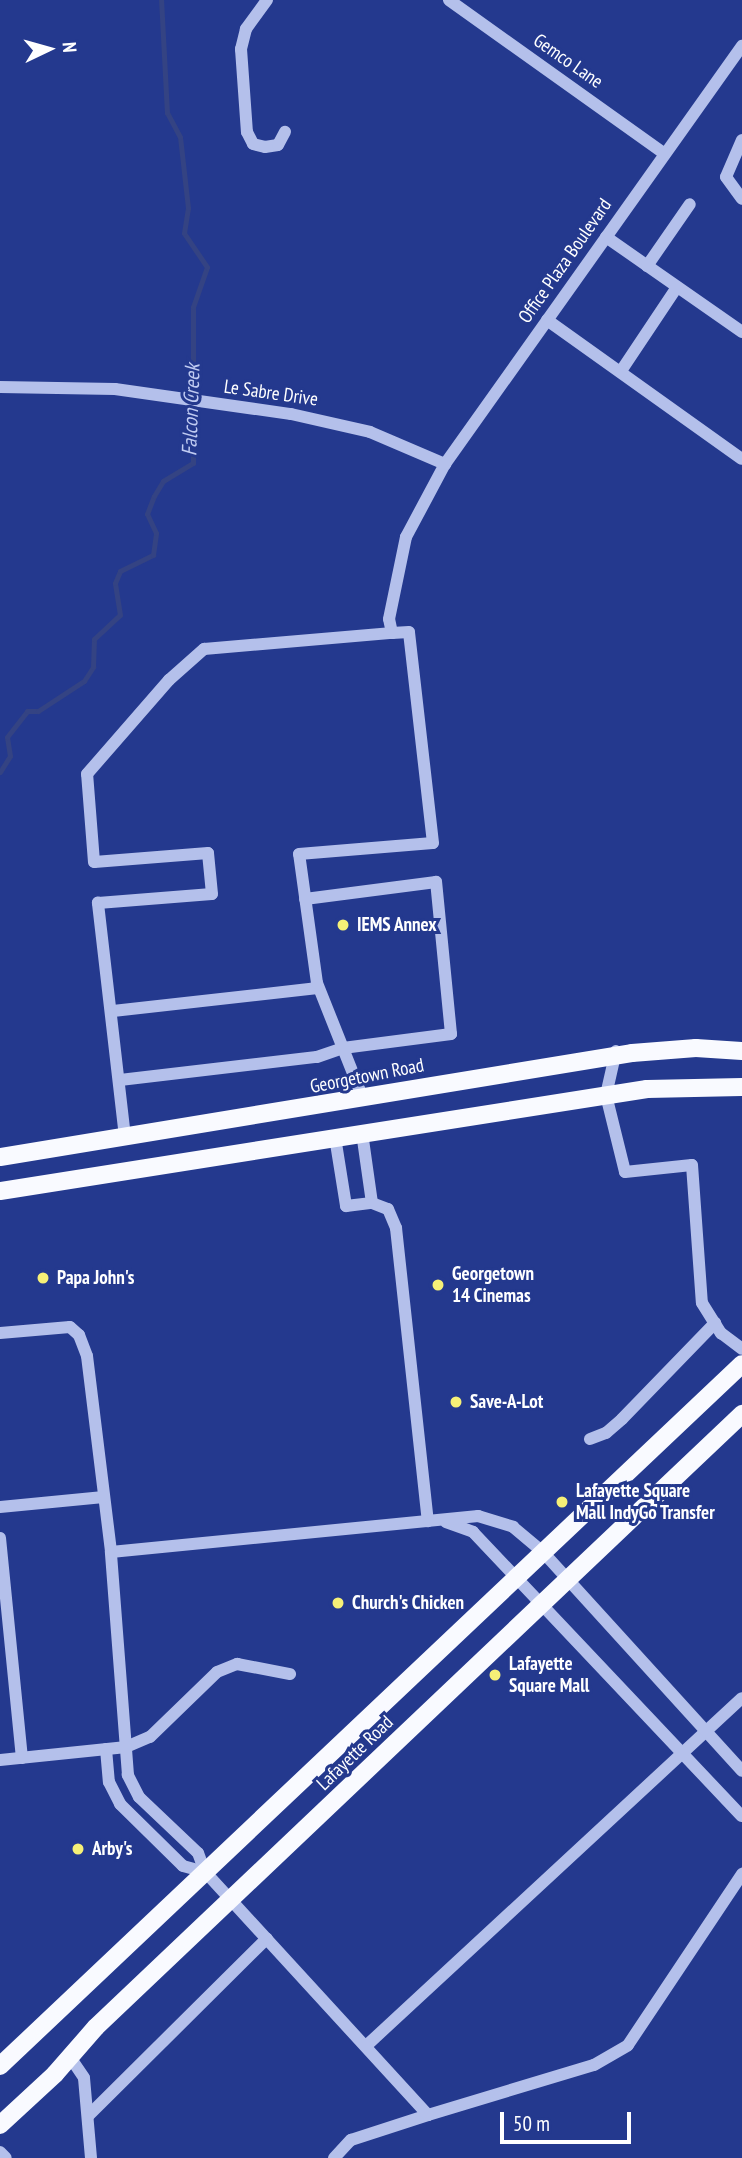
<!DOCTYPE html>
<style>
body{margin:0}
#map{position:relative;width:742px;height:2158px;overflow:hidden;background:#24398e;font-family:"PT Sans Narrow",sans-serif}
div>[style]{position:absolute}
.stream>*{height:5px;margin:-2.5px;padding:0 2.5px;transform-origin:2.5px;border-radius:2.5px;background:#344383}
.minor>*{height:12px;margin:-6px;padding:0 6px;transform-origin:6px;border-radius:6px;background:#b4c0eb}
.major>*{height:18px;margin:-9px;padding:0 9px;transform-origin:9px;border-radius:9px;background:#f9faff}
.dots>*{width:19px;height:19px;translate:-50% -50%;box-sizing:border-box;border:4px solid #24398e;border-radius:50%}
span{translate:-50% -50%;white-space:nowrap;text-align:center;line-height:1.15;-webkit-text-stroke:6px #24398e;paint-order:stroke}
.street-label{font-size:19px;color:#fff}
.poi-label{font-size:19px;color:#fff;font-weight:700}
.left{translate:0 -50%;text-align:left}
.water-label{font-size:21px;color:#c0cbf2;font-style:italic}
.north{position:absolute;left:14px;top:14px;width:70px;height:70px;-webkit-text-stroke:5px #24398e;paint-order:stroke;rotate:85deg;font-size:19px;font-weight:700;line-height:28px;text-align:center;color:#fff}
.north::after{content:'';display:block;margin:auto;width:24px;height:32px;background:#fff;clip-path:polygon(50% 0,100% 100%,50% 72%,0 100%)}
.scale{position:absolute;left:500px;top:2112px;width:131px;height:32px;box-sizing:border-box;border:4px solid #fff;border-top:0;padding-left:9px;font-size:21px;line-height:24px;white-space:nowrap;color:#fff;-webkit-text-stroke:5px #24398e;paint-order:stroke}
</style>
<div id="map">
<div class="stream">
<i style="left:0;top:772px;width:19px;rotate:-58deg"></i>
<i style="left:10px;top:756px;width:19px;rotate:-99deg"></i>
<i style="left:7px;top:737px;width:33px;rotate:-52deg"></i>
<i style="left:27px;top:711px;width:11px"></i>
<i style="left:38px;top:711px;width:55px;rotate:-33.1deg"></i>
<i style="left:84px;top:681px;width:17px;rotate:-57deg"></i>
<i style="left:93px;top:667px;width:28px;rotate:-88deg"></i>
<i style="left:94px;top:639px;width:35px;rotate:-43deg"></i>
<i style="left:120px;top:615px;width:32px;rotate:-99deg"></i>
<i style="left:115px;top:583px;width:13px;rotate:-67deg"></i>
<i style="left:120px;top:571px;width:37px;rotate:-26deg"></i>
<i style="left:153px;top:555px;width:22px;rotate:-82deg"></i>
<i style="left:156px;top:533px;width:21px;rotate:-115deg"></i>
<i style="left:147px;top:514px;width:19px;rotate:-69deg"></i>
<i style="left:154px;top:496px;width:17px;rotate:-59deg"></i>
<i style="left:163px;top:481px;width:35px;rotate:-31deg"></i>
<i style="left:193px;top:463px;width:156px;rotate:-90deg"></i>
<i style="left:193px;top:307px;width:42px;rotate:-70.7deg"></i>
<i style="left:207px;top:267px;width:41px;rotate:-124.1deg"></i>
<i style="left:184px;top:233px;width:25px;rotate:-81deg"></i>
<i style="left:188px;top:208px;width:71px;rotate:-96.4deg"></i>
<i style="left:180px;top:137px;width:27px;rotate:-118deg"></i>
<i style="left:167px;top:113px;width:113px;rotate:-93deg"></i>
</div>
<div class="minor">
<i style="left:267px;top:0;width:36px;rotate:126deg"></i>
<i style="left:246px;top:29px;width:21px;rotate:104deg"></i>
<i style="left:241px;top:49px;width:83px;rotate:85.9deg"></i>
<i style="left:247px;top:132px;width:13px;rotate:63deg"></i>
<i style="left:253px;top:144px;width:12px;rotate:14deg"></i>
<i style="left:265px;top:147px;width:13px;rotate:-9deg"></i>
<i style="left:278px;top:145px;width:15px;rotate:-62deg"></i>
<i style="left:449px;top:0;width:265px;rotate:35.5deg"></i>
<i style="left:742px;top:140px;width:40px;rotate:113.4deg"></i>
<i style="left:726px;top:177px;width:27px;rotate:54deg"></i>
<i style="left:606px;top:237px;width:166px;rotate:34.9deg"></i>
<i style="left:647px;top:266px;width:75px;rotate:-55.3deg"></i>
<i style="left:547px;top:320px;width:239px;rotate:35.5deg"></i>
<i style="left:621px;top:371px;width:101px;rotate:-56.3deg"></i>
<i style="left:0;top:387px;width:115px;rotate:1deg"></i>
<i style="left:115px;top:389px;width:178px;rotate:8.1deg"></i>
<i style="left:291px;top:414px;width:81px;rotate:12.8deg"></i>
<i style="left:370px;top:432px;width:82px;rotate:23.1deg"></i>
<i style="left:113px;top:1011px;width:206px;rotate:-6.4deg"></i>
<i style="left:616px;top:1051px;width:45px;rotate:102.8deg"></i>
<i style="left:606px;top:1095px;width:79px;rotate:76.1deg"></i>
<i style="left:625px;top:1172px;width:67px;rotate:-6deg"></i>
<i style="left:692px;top:1165px;width:138px;rotate:85.9deg"></i>
<i style="left:702px;top:1303px;width:36px;rotate:58deg"></i>
<i style="left:721px;top:1333px;width:26px;rotate:37deg"></i>
<i style="left:120px;top:1080px;width:198px;rotate:-6.7deg"></i>
<i style="left:317px;top:1057px;width:28px;rotate:-19deg"></i>
<i style="left:343px;top:1048px;width:109px;rotate:-7.4deg"></i>
<i style="left:451px;top:1034px;width:153px;rotate:-95.6deg"></i>
<i style="left:436px;top:882px;width:132px;rotate:172.6deg"></i>
<i style="left:362px;top:1096px;width:122px;rotate:-111.7deg"></i>
<i style="left:317px;top:983px;width:130px;rotate:-97.9deg"></i>
<i style="left:299px;top:854px;width:134px;rotate:-4.7deg"></i>
<i style="left:433px;top:843px;width:212px;rotate:-96.5deg"></i>
<i style="left:409px;top:632px;width:17px;rotate:177deg"></i>
<i style="left:125px;top:1137px;width:236px;rotate:-96.6deg"></i>
<i style="left:98px;top:903px;width:114px;rotate:-4.5deg"></i>
<i style="left:212px;top:894px;width:41px;rotate:-95.6deg"></i>
<i style="left:208px;top:853px;width:114px;rotate:175.5deg"></i>
<i style="left:94px;top:862px;width:88px;rotate:-94.5deg"></i>
<i style="left:87px;top:774px;width:125px;rotate:-48.9deg"></i>
<i style="left:169px;top:680px;width:47px;rotate:-41.5deg"></i>
<i style="left:204px;top:649px;width:189px;rotate:-4.9deg"></i>
<i style="left:392px;top:633px;width:14px;rotate:-102deg"></i>
<i style="left:389px;top:619px;width:84px;rotate:-78.3deg"></i>
<i style="left:406px;top:537px;width:83px;rotate:-61.9deg"></i>
<i style="left:445px;top:464px;width:513px;rotate:-54.61deg"></i>
<i style="left:335px;top:1137px;width:70px;rotate:80.9deg"></i>
<i style="left:346px;top:1206px;width:26px;rotate:-7deg"></i>
<i style="left:372px;top:1203px;width:71px;rotate:-98.1deg"></i>
<i style="left:372px;top:1203px;width:17px;rotate:21deg"></i>
<i style="left:388px;top:1209px;width:21px;rotate:67deg"></i>
<i style="left:396px;top:1228px;width:295px;rotate:83.8deg"></i>
<i style="left:0;top:1333px;width:70px;rotate:-4.9deg"></i>
<i style="left:70px;top:1327px;width:12px;rotate:42deg"></i>
<i style="left:79px;top:1335px;width:22px;rotate:69deg"></i>
<i style="left:87px;top:1356px;width:197px;rotate:83deg"></i>
<i style="left:590px;top:1439px;width:17px;rotate:-21deg"></i>
<i style="left:606px;top:1433px;width:21px;rotate:-41deg"></i>
<i style="left:622px;top:1419px;width:134px;rotate:-45.9deg"></i>
<i style="left:0;top:1507px;width:104px;rotate:-5.5deg"></i>
<i style="left:446px;top:1522px;width:29px;rotate:20deg"></i>
<i style="left:473px;top:1532px;width:391px;rotate:46.6deg"></i>
<i style="left:0;top:1538px;width:221px;rotate:84.3deg"></i>
<i style="left:106px;top:1749px;width:33px;rotate:85deg"></i>
<i style="left:109px;top:1782px;width:25px;rotate:63deg"></i>
<i style="left:120px;top:1804px;width:88px;rotate:44.5deg"></i>
<i style="left:183px;top:1866px;width:23px;rotate:15deg"></i>
<i style="left:0;top:1760px;width:127px;rotate:-5.9deg"></i>
<i style="left:126px;top:1747px;width:26px;rotate:-23deg"></i>
<i style="left:150px;top:1737px;width:93px;rotate:-44.1deg"></i>
<i style="left:217px;top:1672px;width:22px;rotate:-22deg"></i>
<i style="left:237px;top:1664px;width:54px;rotate:10.7deg"></i>
<i style="left:366px;top:2046px;width:512px;rotate:-42.79deg"></i>
<i style="left:70px;top:2057px;width:25px;rotate:56deg"></i>
<i style="left:84px;top:2078px;width:80px;rotate:85deg"></i>
<i style="left:428px;top:2115px;width:173px;rotate:-16.8deg"></i>
<i style="left:594px;top:2065px;width:39px;rotate:-30deg"></i>
<i style="left:628px;top:2045px;width:206px;rotate:-56.3deg"></i>
<i style="left:88px;top:2116px;width:252px;rotate:-44.8deg"></i>
<i style="left:0;top:2152px;width:8px;rotate:45deg"></i>
<i style="left:334px;top:2158px;width:25px;rotate:-47deg"></i>
<i style="left:351px;top:2140px;width:81px;rotate:-18deg"></i>
<i style="left:428px;top:2115px;width:330px;rotate:-132.5deg"></i>
<i style="left:205px;top:1872px;width:20px;rotate:-110deg"></i>
<i style="left:198px;top:1853px;width:81px;rotate:-136.5deg"></i>
<i style="left:139px;top:1797px;width:25px;rotate:-117deg"></i>
<i style="left:128px;top:1775px;width:224px;rotate:-94.4deg"></i>
<i style="left:111px;top:1552px;width:369px;rotate:-5.6deg"></i>
<i style="left:478px;top:1516px;width:37px;rotate:17deg"></i>
<i style="left:513px;top:1527px;width:38px;rotate:40deg"></i>
<i style="left:542px;top:1551px;width:297px;rotate:47.7deg"></i>
</div>
<div class="major">
<i style="left:0;top:1157px;width:640px;rotate:-9.34deg"></i>
<i style="left:632px;top:1053px;width:64px;rotate:-4.5deg"></i>
<i style="left:696px;top:1048px;width:46px;rotate:3.7deg"></i>
<i style="left:0;top:1191px;width:655px;rotate:-8.96deg"></i>
<i style="left:647px;top:1089px;width:95px;rotate:-1.2deg"></i>
<i style="left:0;top:2066px;width:1021px;rotate:-43.41deg"></i>
<i style="left:0;top:2125px;width:75px;rotate:-42.8deg"></i>
<i style="left:55px;top:2074px;width:62px;rotate:-48.9deg"></i>
<i style="left:96px;top:2027px;width:891px;rotate:-43.5deg"></i>
</div>
<div class="dots">
<i style="left:343px;top:925px;background:#f6f077"></i>
<i style="left:43px;top:1278px;background:#f6f077"></i>
<i style="left:438px;top:1285px;background:#f6f077"></i>
<i style="left:456px;top:1402px;background:#f6f077"></i>
<i style="left:562px;top:1502px;background:#f6f077"></i>
<i style="left:338px;top:1603px;background:#f6f077"></i>
<i style="left:495px;top:1675px;background:#f6f077"></i>
<i style="left:78px;top:1849px;background:#f6f077"></i>
</div>
<div class="street-label">
<span style="left:568px;top:61px;rotate:35deg">Gemco Lane</span>
<span style="left:565px;top:261px;rotate:-55deg">Office Plaza Boulevard</span>
<span style="left:271px;top:393px;rotate:8deg">Le Sabre Drive</span>
<span style="left:367px;top:1076px;rotate:-11deg">Georgetown Road</span>
<span style="left:355px;top:1753px;rotate:-44deg">Lafayette Road</span>
</div>
<div class="poi-label">
<span class="left" style="left:357px;top:925px">IEMS Annex</span>
<span class="left" style="left:452px;top:1285px">Georgetown<br>14 Cinemas</span>
<span class="left" style="left:57px;top:1278px">Papa John's</span>
<span class="left" style="left:470px;top:1402px">Save-A-Lot</span>
<span class="left" style="left:576px;top:1502px">Lafayette Square<br>Mall IndyGo Transfer</span>
<span class="left" style="left:352px;top:1603px">Church's Chicken</span>
<span class="left" style="left:509px;top:1675px">Lafayette<br>Square Mall</span>
<span class="left" style="left:92px;top:1849px">Arby's</span>
</div>
<div class="water-label">
<span style="left:191px;top:410px;rotate:-88deg">Falcon Creek</span>
</div>
<div class="north">N</div>
<div class="scale">50 m</div>
</div>
